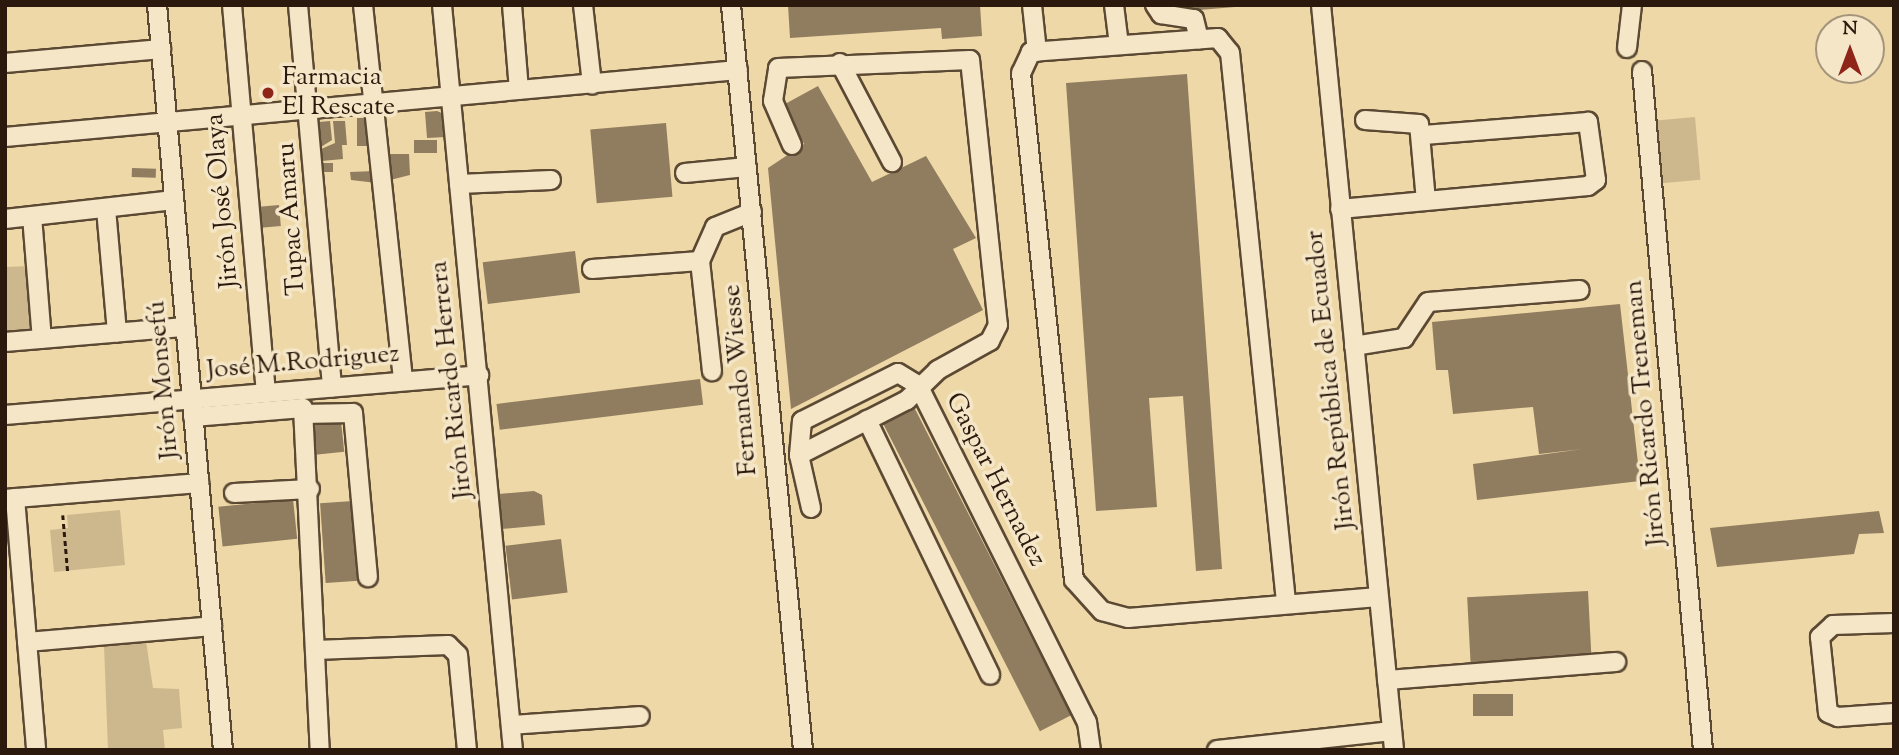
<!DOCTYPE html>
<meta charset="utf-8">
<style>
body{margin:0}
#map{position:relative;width:1899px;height:755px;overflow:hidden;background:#eed8a7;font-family:"Sorts Mill Goudy",serif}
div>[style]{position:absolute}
.green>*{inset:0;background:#cdb88d;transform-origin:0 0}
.building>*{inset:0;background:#907c5e;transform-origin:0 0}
.path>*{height:2.5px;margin-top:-1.25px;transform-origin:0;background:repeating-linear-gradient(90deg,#2b190e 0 5px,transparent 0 8.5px)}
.roads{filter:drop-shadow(2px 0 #5c4934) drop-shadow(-2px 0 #5c4934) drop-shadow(0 2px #5c4934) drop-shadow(0 -2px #5c4934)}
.minor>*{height:18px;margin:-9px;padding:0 9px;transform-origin:9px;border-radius:9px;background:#f4e6c6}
.dots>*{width:19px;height:19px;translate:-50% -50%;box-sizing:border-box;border:4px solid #f4e6c6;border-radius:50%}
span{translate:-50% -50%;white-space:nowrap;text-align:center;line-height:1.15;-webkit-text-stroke:7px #f4e6c6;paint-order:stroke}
.poi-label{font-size:26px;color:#2b190e}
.left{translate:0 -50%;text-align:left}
.street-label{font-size:26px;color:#2b190e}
.frame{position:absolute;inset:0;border:7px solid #2b190e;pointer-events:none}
.north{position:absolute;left:1815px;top:14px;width:70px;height:70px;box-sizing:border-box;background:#f4e6c6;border:2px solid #a4947c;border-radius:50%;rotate:0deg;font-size:19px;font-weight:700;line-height:28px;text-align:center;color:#2b190e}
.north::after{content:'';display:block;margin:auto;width:24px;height:32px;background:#8f2418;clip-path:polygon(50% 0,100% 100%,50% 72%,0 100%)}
</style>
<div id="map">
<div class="green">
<i style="left:1695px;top:117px;width:63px;height:39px;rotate:85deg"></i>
<i style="clip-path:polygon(30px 266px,34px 331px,5px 333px,5px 267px)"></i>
<i style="clip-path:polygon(120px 510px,125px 565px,54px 572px,50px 530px,68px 528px,67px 515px)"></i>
<i style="clip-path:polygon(146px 641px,153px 688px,179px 689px,182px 728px,163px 730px,165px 750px,108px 750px,104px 646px)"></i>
</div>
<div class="building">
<i style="clip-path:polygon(788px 5px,980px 5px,982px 36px,942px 39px,941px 28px,790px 38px)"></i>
<i style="clip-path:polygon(1163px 5px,1235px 5px,1235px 7px,1163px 13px)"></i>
<i style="clip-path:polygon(1187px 74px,1222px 569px,1196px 571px,1183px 396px,1149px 398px,1157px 507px,1096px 511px,1066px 83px)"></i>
<i style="clip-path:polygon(818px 86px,872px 182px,926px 156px,976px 238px,953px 249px,983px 310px,791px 409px,768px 168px,804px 144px,785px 104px)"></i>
<i style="clip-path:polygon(437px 111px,444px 114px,445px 137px,427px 138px,425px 112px)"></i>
<i style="left:357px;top:118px;width:14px;height:28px"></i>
<i style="clip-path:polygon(330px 121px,332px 140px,321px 147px,319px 122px)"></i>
<i style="clip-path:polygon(333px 121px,345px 121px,347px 145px,342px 145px,343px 159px,322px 161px,321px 149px,335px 143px)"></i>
<i style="left:666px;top:123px;width:74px;height:76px;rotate:85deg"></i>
<i style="left:414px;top:140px;width:23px;height:13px"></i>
<i style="clip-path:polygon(390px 154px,409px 154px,410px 175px,390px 180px)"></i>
<i style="left:322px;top:163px;width:11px;height:9px"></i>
<i style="left:132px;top:168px;width:24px;height:9px;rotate:2deg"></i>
<i style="clip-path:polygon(376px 171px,377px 183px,351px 180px,350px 172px)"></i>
<i style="clip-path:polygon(299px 191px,300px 203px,283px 200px,282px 193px)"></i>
<i style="left:279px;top:205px;width:21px;height:23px;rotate:85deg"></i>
<i style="left:575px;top:251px;width:42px;height:93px;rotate:83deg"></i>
<i style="clip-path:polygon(1620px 304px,1640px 481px,1477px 500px,1473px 464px,1583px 449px,1539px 454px,1533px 407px,1453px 414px,1448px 370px,1436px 370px,1432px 322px)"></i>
<i style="left:700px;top:379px;width:26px;height:205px;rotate:83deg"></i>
<i style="left:914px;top:407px;width:346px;height:35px;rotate:63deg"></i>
<i style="left:341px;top:421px;width:31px;height:29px;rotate:84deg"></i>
<i style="clip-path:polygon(534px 491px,542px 495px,545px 525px,502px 529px,499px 494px)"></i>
<i style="left:293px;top:499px;width:40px;height:75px;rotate:84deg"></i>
<i style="left:353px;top:501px;width:80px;height:33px;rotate:86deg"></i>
<i style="clip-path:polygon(1879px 511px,1884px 533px,1859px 534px,1854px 554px,1717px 567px,1710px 528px)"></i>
<i style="left:561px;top:539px;width:54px;height:56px;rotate:83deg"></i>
<i style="left:1588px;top:591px;width:68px;height:121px;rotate:87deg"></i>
<i style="left:1473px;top:694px;width:40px;height:22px"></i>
</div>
<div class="path">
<i style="left:63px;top:515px;width:58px;rotate:85.1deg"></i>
</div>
<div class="roads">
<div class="minor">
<i style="left:157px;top:5px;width:748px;rotate:84.94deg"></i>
<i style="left:232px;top:5px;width:388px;rotate:85deg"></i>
<i style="left:298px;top:5px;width:384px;rotate:84.9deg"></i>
<i style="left:363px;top:5px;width:378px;rotate:83.9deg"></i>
<i style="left:442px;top:5px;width:748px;rotate:84.56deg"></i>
<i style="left:512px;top:5px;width:85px;rotate:85.3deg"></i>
<i style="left:583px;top:5px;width:80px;rotate:83.5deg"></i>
<i style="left:731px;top:5px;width:748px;rotate:84.48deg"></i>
<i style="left:1032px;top:5px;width:47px;rotate:83.9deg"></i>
<i style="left:1114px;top:5px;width:40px;rotate:82.9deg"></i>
<i style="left:1155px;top:5px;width:11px;rotate:56deg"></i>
<i style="left:1161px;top:14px;width:33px;rotate:9deg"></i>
<i style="left:1194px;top:19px;width:21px;rotate:76deg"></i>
<i style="left:1321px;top:5px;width:749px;rotate:84.4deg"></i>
<i style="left:1627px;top:48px;width:43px;rotate:-83.4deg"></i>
<i style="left:5px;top:63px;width:157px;rotate:-5.1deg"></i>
<i style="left:840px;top:63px;width:112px;rotate:62.3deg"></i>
<i style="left:1642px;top:71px;width:682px;rotate:84.87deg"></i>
<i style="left:1365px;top:120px;width:54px;rotate:4.2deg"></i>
<i style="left:1419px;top:124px;width:77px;rotate:84.8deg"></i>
<i style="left:5px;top:137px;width:736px;rotate:-5.22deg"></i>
<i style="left:792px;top:145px;width:48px;rotate:-113.4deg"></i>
<i style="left:773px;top:101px;width:33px;rotate:-81deg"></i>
<i style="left:778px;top:68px;width:192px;rotate:-2.4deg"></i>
<i style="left:970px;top:60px;width:266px;rotate:84deg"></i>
<i style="left:998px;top:325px;width:18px;rotate:117deg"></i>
<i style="left:990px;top:341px;width:60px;rotate:150.9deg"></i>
<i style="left:938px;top:370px;width:43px;rotate:135.9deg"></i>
<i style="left:907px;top:400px;width:121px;rotate:153deg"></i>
<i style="left:685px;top:173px;width:62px;rotate:-5.5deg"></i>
<i style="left:459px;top:184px;width:92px;rotate:-2.5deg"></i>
<i style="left:106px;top:209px;width:124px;rotate:84.9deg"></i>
<i style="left:1340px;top:209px;width:249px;rotate:-5.3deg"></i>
<i style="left:1588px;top:186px;width:10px;rotate:-37deg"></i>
<i style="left:1596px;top:180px;width:59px;rotate:-97.9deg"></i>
<i style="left:1588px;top:122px;width:168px;rotate:175.5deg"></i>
<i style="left:32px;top:216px;width:123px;rotate:85.4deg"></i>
<i style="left:5px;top:219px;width:170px;rotate:-6.4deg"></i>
<i style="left:700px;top:261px;width:111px;rotate:83.8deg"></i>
<i style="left:592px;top:269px;width:108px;rotate:-4.2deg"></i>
<i style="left:700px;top:261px;width:37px;rotate:-66deg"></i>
<i style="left:715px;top:227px;width:40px;rotate:-22deg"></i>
<i style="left:5px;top:342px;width:181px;rotate:-4.8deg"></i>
<i style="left:1354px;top:346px;width:51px;rotate:-9.1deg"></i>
<i style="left:1404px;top:338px;width:43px;rotate:-56.3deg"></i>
<i style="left:1428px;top:302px;width:152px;rotate:-4.5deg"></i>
<i style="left:303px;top:414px;width:50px;rotate:-1.1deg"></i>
<i style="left:353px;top:413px;width:165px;rotate:84.8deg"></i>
<i style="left:5px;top:415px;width:476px;rotate:-4.8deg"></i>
<i style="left:193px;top:417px;width:110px;rotate:-4.7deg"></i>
<i style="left:303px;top:408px;width:342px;rotate:87.2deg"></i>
<i style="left:867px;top:420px;width:283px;rotate:64.2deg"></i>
<i style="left:234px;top:493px;width:76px;rotate:-3deg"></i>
<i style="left:15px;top:498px;width:253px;rotate:85.2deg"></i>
<i style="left:5px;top:499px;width:195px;rotate:-4.7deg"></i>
<i style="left:811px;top:508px;width:54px;rotate:-102.8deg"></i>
<i style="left:799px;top:455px;width:34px;rotate:-85deg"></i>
<i style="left:802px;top:421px;width:107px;rotate:-26.6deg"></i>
<i style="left:898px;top:373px;width:23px;rotate:31deg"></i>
<i style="left:918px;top:385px;width:377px;rotate:63.4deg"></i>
<i style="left:1087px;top:722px;width:28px;rotate:82deg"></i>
<i style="left:1286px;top:602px;width:552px;rotate:-95.82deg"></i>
<i style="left:1230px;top:53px;width:19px;rotate:-129deg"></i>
<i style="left:1218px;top:38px;width:188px;rotate:175.7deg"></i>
<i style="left:1031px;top:52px;width:23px;rotate:115deg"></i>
<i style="left:1021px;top:73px;width:510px;rotate:84.03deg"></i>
<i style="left:1074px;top:580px;width:42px;rotate:47.9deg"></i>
<i style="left:1102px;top:611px;width:27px;rotate:15deg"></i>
<i style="left:1128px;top:618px;width:251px;rotate:-4.8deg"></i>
<i style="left:1894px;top:623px;width:61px;rotate:178.1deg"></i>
<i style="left:1833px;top:625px;width:18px;rotate:137deg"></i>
<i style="left:1820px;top:637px;width:76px;rotate:84deg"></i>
<i style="left:1828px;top:713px;width:11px;rotate:22deg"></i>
<i style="left:1838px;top:717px;width:56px;rotate:-4.1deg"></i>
<i style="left:27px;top:642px;width:186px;rotate:-4.9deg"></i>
<i style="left:315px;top:650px;width:133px;rotate:-2.2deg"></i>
<i style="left:448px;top:645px;width:14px;rotate:45deg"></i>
<i style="left:458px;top:655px;width:95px;rotate:84.6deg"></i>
<i style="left:1387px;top:680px;width:230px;rotate:-4.5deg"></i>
<i style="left:511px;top:725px;width:129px;rotate:-4deg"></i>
<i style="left:1217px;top:750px;width:176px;rotate:-6.2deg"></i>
</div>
</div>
<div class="dots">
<i style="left:268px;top:93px;background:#8f2418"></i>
</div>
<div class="poi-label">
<span class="left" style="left:282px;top:93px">Farmacia<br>El Rescate</span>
</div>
<div class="street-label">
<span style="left:223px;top:201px;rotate:-95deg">Jirón José Olaya</span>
<span style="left:292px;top:219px;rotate:-94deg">Tupac Amaru</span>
<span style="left:303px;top:363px;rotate:-5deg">José M.Rodriguez</span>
<span style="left:164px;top:380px;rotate:-95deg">Jirón Monsefú</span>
<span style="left:452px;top:380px;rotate:-96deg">Jirón Ricardo Herrera</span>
<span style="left:741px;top:380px;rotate:-95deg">Fernando Wiesse</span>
<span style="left:1331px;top:380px;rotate:-96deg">Jirón República de Ecuador</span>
<span style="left:1646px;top:413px;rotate:-95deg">Jirón Ricardo Treneman</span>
<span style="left:995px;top:480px;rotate:63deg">Gaspar Hernadez</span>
</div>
<div class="frame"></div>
<div class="north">N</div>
</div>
